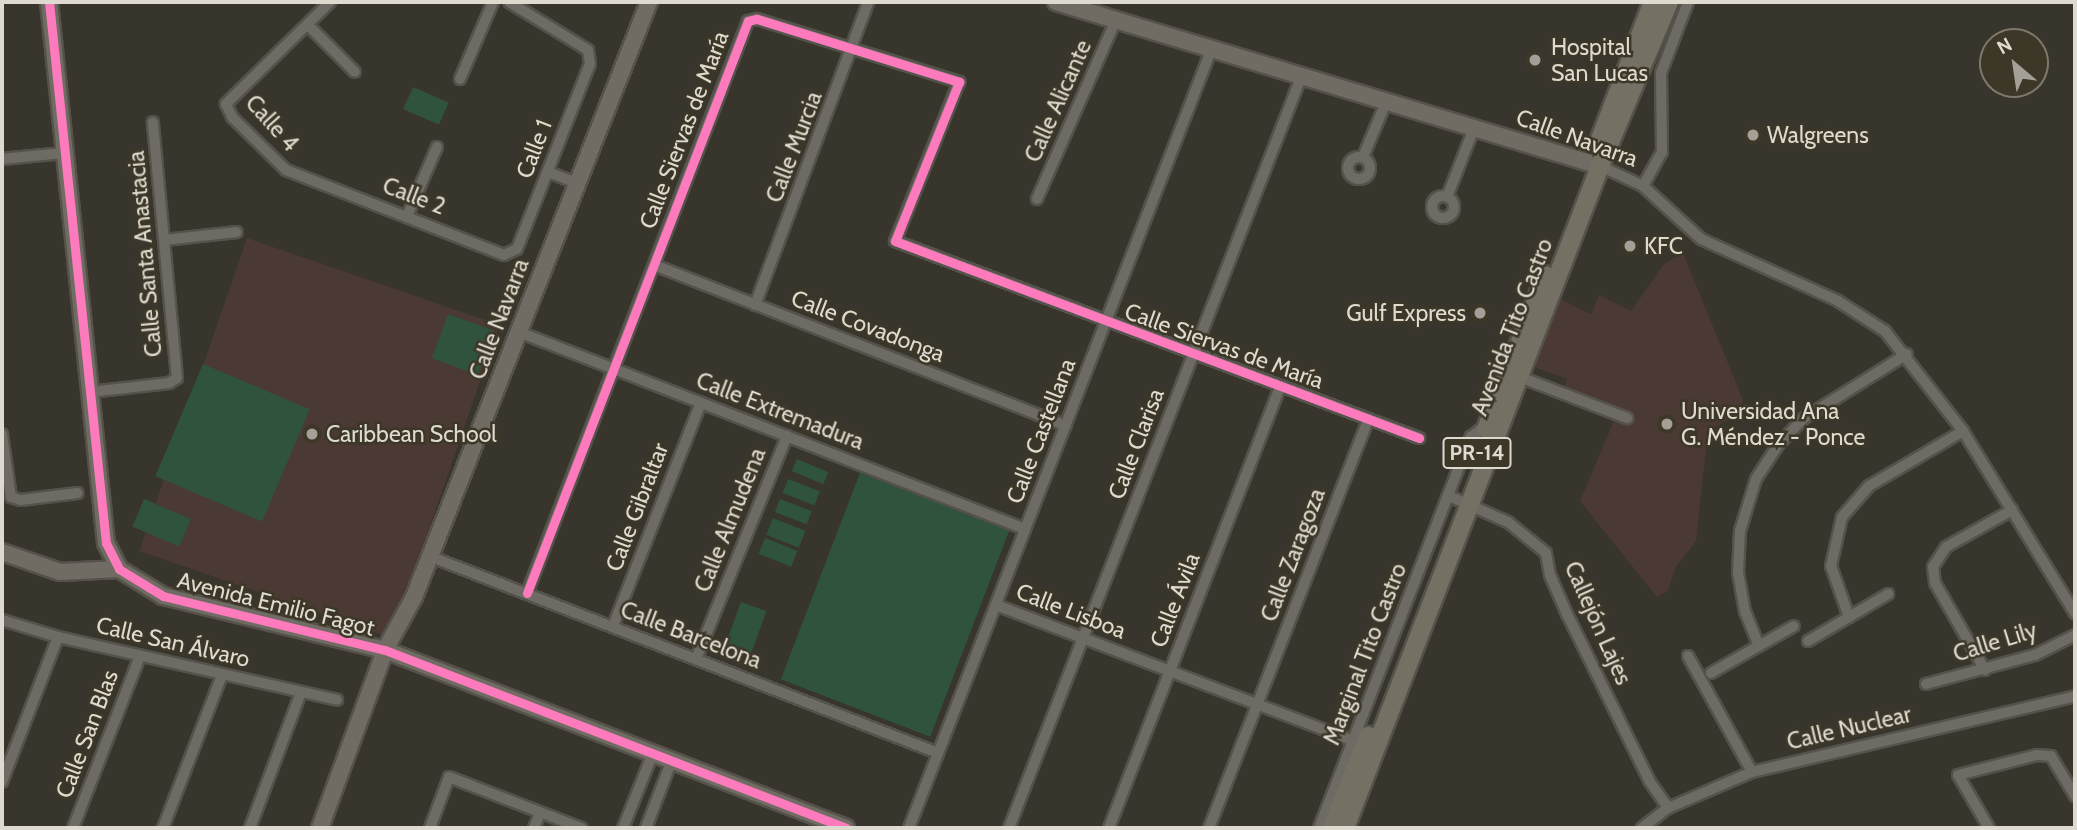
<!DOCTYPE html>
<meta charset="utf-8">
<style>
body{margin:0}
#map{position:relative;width:2077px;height:830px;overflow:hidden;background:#38352d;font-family:Cabin,sans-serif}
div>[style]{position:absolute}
.education>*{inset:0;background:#4b3933;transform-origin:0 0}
.green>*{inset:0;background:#30533d;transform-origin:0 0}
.roads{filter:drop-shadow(2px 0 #54524a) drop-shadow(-2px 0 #54524a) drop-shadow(0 2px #54524a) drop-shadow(0 -2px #54524a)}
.street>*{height:10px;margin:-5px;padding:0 5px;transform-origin:5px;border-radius:5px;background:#6d6b64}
.street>.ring{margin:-5px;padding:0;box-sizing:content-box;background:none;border:10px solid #6d6b64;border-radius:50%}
.secondary>*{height:16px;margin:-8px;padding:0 8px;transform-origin:8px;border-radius:8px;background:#706c63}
.primary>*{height:18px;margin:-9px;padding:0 9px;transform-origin:9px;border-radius:9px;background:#747063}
.cycleway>*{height:9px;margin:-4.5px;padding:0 4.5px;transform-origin:4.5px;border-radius:4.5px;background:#fd7abc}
.dots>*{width:19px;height:19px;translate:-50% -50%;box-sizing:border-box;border:4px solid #3d3728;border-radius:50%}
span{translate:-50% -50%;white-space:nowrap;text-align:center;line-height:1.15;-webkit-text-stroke:5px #3d3728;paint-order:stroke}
.shield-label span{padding:2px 5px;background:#3d3728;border:2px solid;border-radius:5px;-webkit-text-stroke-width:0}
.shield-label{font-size:21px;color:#dedad0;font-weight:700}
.poi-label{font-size:23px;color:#dedad0}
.left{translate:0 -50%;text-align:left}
.right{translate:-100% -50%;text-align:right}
.street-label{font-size:23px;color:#dedad0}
.frame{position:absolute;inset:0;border:4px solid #dedad0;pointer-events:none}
.north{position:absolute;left:1979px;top:28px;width:70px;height:70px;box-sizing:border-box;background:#3d3728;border:2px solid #7d786b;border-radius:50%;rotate:331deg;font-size:19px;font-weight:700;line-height:28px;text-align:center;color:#dedad0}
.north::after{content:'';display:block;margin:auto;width:24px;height:32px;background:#a4a097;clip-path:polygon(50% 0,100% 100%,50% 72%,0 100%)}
</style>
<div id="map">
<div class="education">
<i style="left:247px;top:238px;width:267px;height:331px;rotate:19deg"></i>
<i style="clip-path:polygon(1683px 253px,1743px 400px,1735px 417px,1708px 430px,1696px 541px,1676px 567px,1668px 590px,1657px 597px,1580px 501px,1619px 409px,1564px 388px,1567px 379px,1532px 366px,1558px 298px,1591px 314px,1599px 295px,1631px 311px,1664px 264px)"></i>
</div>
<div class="green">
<i style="left:413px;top:87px;width:39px;height:24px;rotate:24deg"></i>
<i style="left:448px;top:314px;width:49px;height:47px;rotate:20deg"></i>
<i style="left:203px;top:364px;width:116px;height:122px;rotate:23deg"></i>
<i style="left:797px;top:459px;width:34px;height:13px;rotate:23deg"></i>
<i style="left:860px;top:473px;width:160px;height:221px;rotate:21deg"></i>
<i style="left:788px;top:479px;width:34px;height:15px;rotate:21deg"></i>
<i style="left:144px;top:499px;width:51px;height:30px;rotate:23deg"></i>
<i style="left:780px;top:499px;width:34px;height:14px;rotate:21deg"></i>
<i style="left:773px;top:518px;width:35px;height:18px;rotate:22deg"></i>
<i style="left:765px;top:538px;width:35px;height:17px;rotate:22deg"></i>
<i style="left:741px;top:602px;width:27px;height:46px;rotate:20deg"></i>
</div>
<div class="roads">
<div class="street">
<i style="left:330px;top:2px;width:146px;rotate:135.6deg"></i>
<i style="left:226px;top:104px;width:14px;rotate:65deg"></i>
<i style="left:232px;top:117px;width:76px;rotate:44.5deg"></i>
<i style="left:286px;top:170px;width:234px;rotate:21.3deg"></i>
<i style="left:504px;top:255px;width:14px;rotate:-25deg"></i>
<i style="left:517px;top:249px;width:199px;rotate:-68.5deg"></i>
<i style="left:590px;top:64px;width:14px;rotate:-98deg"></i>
<i style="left:588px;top:50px;width:92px;rotate:-148.7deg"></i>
<i style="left:308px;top:25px;width:66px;rotate:45deg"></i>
<i style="left:460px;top:79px;width:84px;rotate:-66.8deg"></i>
<i class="ring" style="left:1348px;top:157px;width:12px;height:12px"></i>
<i style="left:1363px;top:157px;width:62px;rotate:-67.2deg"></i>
<i style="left:2px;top:159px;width:62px;rotate:-5.5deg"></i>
<i style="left:1600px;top:166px;width:47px;rotate:24.9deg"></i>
<i style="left:1643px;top:186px;width:79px;rotate:42.4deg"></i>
<i style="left:1701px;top:239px;width:150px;rotate:24.3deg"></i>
<i style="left:1838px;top:301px;width:56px;rotate:32.6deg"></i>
<i style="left:1885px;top:331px;width:127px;rotate:52deg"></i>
<i style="left:1963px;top:431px;width:214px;rotate:58.4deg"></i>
<i style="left:548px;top:172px;width:31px;rotate:21deg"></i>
<i style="left:1643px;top:186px;width:39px;rotate:-61deg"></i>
<i style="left:1662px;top:152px;width:79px;rotate:-90.7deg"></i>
<i style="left:1661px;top:73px;width:76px;rotate:-69.2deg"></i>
<i class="ring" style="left:1432px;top:196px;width:12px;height:12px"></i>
<i style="left:1447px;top:197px;width:76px;rotate:-68.5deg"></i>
<i style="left:1037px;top:199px;width:196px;rotate:-66.2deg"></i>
<i style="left:408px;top:214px;width:73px;rotate:-66.6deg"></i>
<i style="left:165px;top:240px;width:72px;rotate:-6.3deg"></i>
<i style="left:654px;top:265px;width:442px;rotate:21.3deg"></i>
<i style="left:755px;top:305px;width:323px;rotate:-69.5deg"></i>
<i style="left:519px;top:332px;width:543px;rotate:21.27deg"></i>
<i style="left:1520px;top:377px;width:115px;rotate:21deg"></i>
<i style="left:90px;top:392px;width:80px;rotate:-6.5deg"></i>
<i style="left:169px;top:383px;width:9px;rotate:-32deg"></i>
<i style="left:177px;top:378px;width:257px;rotate:-95.4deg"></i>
<i style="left:2px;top:434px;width:64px;rotate:81.9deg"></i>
<i style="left:11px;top:497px;width:10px;rotate:17deg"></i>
<i style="left:21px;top:500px;width:57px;rotate:-7deg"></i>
<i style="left:1449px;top:496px;width:64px;rotate:23.8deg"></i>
<i style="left:1508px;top:522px;width:49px;rotate:39.2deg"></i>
<i style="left:1546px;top:553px;width:22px;rotate:80deg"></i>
<i style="left:1550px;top:575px;width:43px;rotate:66.4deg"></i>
<i style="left:1567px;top:614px;width:187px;rotate:63.7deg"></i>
<i style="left:1650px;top:782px;width:32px;rotate:55deg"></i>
<i style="left:429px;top:556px;width:546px;rotate:21.16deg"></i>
<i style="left:527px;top:593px;width:613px;rotate:-68.88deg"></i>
<i style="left:748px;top:21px;width:9px;rotate:-13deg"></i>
<i style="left:757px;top:19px;width:212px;rotate:17.3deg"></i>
<i style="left:959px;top:82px;width:171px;rotate:111.9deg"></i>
<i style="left:895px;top:241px;width:560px;rotate:20.6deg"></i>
<i style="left:996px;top:605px;width:388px;rotate:20.8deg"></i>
<i style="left:1849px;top:617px;width:54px;rotate:-109.4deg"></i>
<i style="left:1831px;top:566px;width:50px;rotate:-77.3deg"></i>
<i style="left:1842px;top:517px;width:41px;rotate:-48.9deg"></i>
<i style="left:1869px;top:486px;width:109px;rotate:-30.3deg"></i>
<i style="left:2px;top:620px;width:59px;rotate:16.9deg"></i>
<i style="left:58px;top:637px;width:286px;rotate:12.7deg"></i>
<i style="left:613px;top:626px;width:240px;rotate:-68.5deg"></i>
<i style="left:1808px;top:641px;width:93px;rotate:-30.4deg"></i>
<i style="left:1759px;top:646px;width:37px;rotate:-112deg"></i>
<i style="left:1745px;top:612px;width:40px;rotate:-100deg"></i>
<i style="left:1738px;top:573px;width:42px;rotate:-87.3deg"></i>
<i style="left:1740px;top:531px;width:54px;rotate:-72.9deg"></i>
<i style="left:1756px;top:479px;width:40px;rotate:-57.1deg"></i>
<i style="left:1778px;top:445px;width:37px;rotate:-46deg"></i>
<i style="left:1804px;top:418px;width:121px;rotate:-31.9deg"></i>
<i style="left:1688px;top:656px;width:132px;rotate:61.1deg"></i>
<i style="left:696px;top:659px;width:241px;rotate:-67.8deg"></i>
<i style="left:1985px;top:670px;width:100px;rotate:-119.9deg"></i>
<i style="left:1935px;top:583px;width:16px;rotate:-97deg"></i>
<i style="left:1933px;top:567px;width:24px;rotate:-57deg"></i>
<i style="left:1946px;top:547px;width:76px;rotate:-29.3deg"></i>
<i style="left:1711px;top:673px;width:95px;rotate:-29.5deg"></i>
<i style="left:1926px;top:684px;width:113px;rotate:-14.9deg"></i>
<i style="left:2035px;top:655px;width:45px;rotate:-26.6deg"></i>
<i style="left:2px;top:782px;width:155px;rotate:-68.9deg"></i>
<i style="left:73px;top:828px;width:185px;rotate:-68.7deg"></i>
<i style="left:163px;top:828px;width:164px;rotate:-68.9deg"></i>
<i style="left:250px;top:828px;width:145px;rotate:-69.4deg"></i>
<i style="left:430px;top:828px;width:54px;rotate:-69.6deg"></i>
<i style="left:449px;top:777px;width:142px;rotate:21.1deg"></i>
<i style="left:534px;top:828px;width:16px;rotate:-68deg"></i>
<i style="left:623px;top:828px;width:81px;rotate:-68.2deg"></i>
<i style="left:646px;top:828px;width:73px;rotate:-69.1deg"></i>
<i style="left:909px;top:828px;width:837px;rotate:-68.77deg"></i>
<i style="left:1009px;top:828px;width:808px;rotate:-68.74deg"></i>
<i style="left:1109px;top:828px;width:472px;rotate:-68.8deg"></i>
<i style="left:1209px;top:828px;width:438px;rotate:-68.7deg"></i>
<i style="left:1319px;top:828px;width:420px;rotate:-68.8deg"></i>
<i style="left:1471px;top:437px;width:23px;rotate:-38deg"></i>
<i style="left:1642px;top:828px;width:33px;rotate:-38deg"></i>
<i style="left:1668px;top:808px;width:91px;rotate:-23.2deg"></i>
<i style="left:1752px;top:772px;width:332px;rotate:-13.2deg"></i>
<i style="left:1989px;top:828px;width:61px;rotate:-120.3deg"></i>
<i style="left:1958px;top:775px;width:81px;rotate:-14.2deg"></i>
<i style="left:2037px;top:755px;width:14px;rotate:4deg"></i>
<i style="left:2051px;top:756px;width:47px;rotate:59deg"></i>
</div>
<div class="secondary">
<i style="left:49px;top:2px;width:544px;rotate:83.99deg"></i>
<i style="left:106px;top:543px;width:29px;rotate:63deg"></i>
<i style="left:119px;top:569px;width:52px;rotate:31.5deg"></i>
<i style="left:163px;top:596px;width:228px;rotate:13.7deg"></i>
<i style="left:385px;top:650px;width:494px;rotate:21.1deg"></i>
<i style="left:1056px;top:2px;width:568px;rotate:16.78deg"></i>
<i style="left:2px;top:552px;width:61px;rotate:19deg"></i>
<i style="left:60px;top:572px;width:59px;rotate:-2.9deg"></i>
<i style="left:320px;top:828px;width:189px;rotate:-69.9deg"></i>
<i style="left:385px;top:650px;width:60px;rotate:-61.3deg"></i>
<i style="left:414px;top:597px;width:640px;rotate:-68.45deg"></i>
</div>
<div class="primary">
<i style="left:1600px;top:139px;width:147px;rotate:-68.9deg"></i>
<i style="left:1486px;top:429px;width:165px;rotate:-68.7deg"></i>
<i style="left:1332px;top:828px;width:99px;rotate:-68.6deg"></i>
<i style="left:1345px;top:828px;width:709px;rotate:-68.93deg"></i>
<i style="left:1600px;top:166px;width:178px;rotate:-67.2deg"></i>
</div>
</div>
<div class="cycleway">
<i style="left:49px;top:2px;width:544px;rotate:83.99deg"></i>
<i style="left:106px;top:543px;width:29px;rotate:63deg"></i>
<i style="left:119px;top:569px;width:52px;rotate:31.5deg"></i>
<i style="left:163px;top:596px;width:228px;rotate:13.7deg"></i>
<i style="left:385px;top:650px;width:494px;rotate:21.1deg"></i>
<i style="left:527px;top:593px;width:613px;rotate:-68.88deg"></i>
<i style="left:748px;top:21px;width:9px;rotate:-13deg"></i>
<i style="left:757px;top:19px;width:212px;rotate:17.3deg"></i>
<i style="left:959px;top:82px;width:171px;rotate:111.9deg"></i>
<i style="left:895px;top:241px;width:560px;rotate:20.6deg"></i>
</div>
<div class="dots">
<i style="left:1535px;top:60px;background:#a4a097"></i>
<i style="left:1753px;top:135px;background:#a4a097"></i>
<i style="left:1630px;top:246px;background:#a4a097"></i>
<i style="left:1480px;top:313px;background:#a4a097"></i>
<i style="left:1667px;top:424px;background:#a4a097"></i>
<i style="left:312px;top:434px;background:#a4a097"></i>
</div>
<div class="shield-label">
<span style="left:1477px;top:453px">PR-14</span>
</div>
<div class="poi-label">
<span class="left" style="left:1551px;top:60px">Hospital<br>San Lucas</span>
<span class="left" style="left:1767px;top:135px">Walgreens</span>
<span class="left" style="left:1644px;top:246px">KFC</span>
<span class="right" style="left:1466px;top:313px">Gulf Express</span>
<span class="left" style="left:1681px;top:424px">Universidad Ana<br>G. Méndez - Ponce</span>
<span class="left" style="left:326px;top:434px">Caribbean School</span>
</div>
<div class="street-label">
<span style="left:1058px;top:101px;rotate:-66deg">Calle Alicante</span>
<span style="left:272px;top:123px;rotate:48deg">Calle 4</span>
<span style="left:684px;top:130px;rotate:-69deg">Calle Siervas de María</span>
<span style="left:1577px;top:138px;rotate:20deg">Calle Navarra</span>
<span style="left:794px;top:147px;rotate:-69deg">Calle Murcia</span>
<span style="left:534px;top:149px;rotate:-69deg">Calle 1</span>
<span style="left:414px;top:196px;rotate:21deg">Calle 2</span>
<span style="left:145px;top:254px;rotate:-95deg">Calle Santa Anastacia</span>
<span style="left:499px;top:319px;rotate:-69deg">Calle Navarra</span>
<span style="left:868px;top:326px;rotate:21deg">Calle Covadonga</span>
<span style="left:1512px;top:327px;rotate:-69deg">Avenida Tito Castro</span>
<span style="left:1224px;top:346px;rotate:20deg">Calle Siervas de María</span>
<span style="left:780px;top:411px;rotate:21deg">Calle Extremadura</span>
<span style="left:1041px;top:431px;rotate:-69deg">Calle Castellana</span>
<span style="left:1136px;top:444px;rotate:-69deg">Calle Clarisa</span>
<span style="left:637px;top:507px;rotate:-69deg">Calle Gibraltar</span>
<span style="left:730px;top:520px;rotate:-68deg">Calle Almudena</span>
<span style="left:1293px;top:555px;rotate:-69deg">Calle Zaragoza</span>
<span style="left:1175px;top:600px;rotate:-69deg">Calle Ávila</span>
<span style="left:276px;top:604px;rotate:14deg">Avenida Emilio Fagot</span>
<span style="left:1071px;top:611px;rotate:21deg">Calle Lisboa</span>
<span style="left:1598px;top:623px;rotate:66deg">Callejón Lajes</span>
<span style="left:691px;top:635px;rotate:21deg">Calle Barcelona</span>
<span style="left:173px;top:642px;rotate:13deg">Calle San Álvaro</span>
<span style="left:1995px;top:642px;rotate:-17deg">Calle Lily</span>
<span style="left:1365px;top:654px;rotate:-69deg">Marginal Tito Castro</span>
<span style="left:1849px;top:728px;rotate:-13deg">Calle Nuclear</span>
<span style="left:87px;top:734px;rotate:-69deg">Calle San Blas</span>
</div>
<div class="frame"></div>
<div class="north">N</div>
</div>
